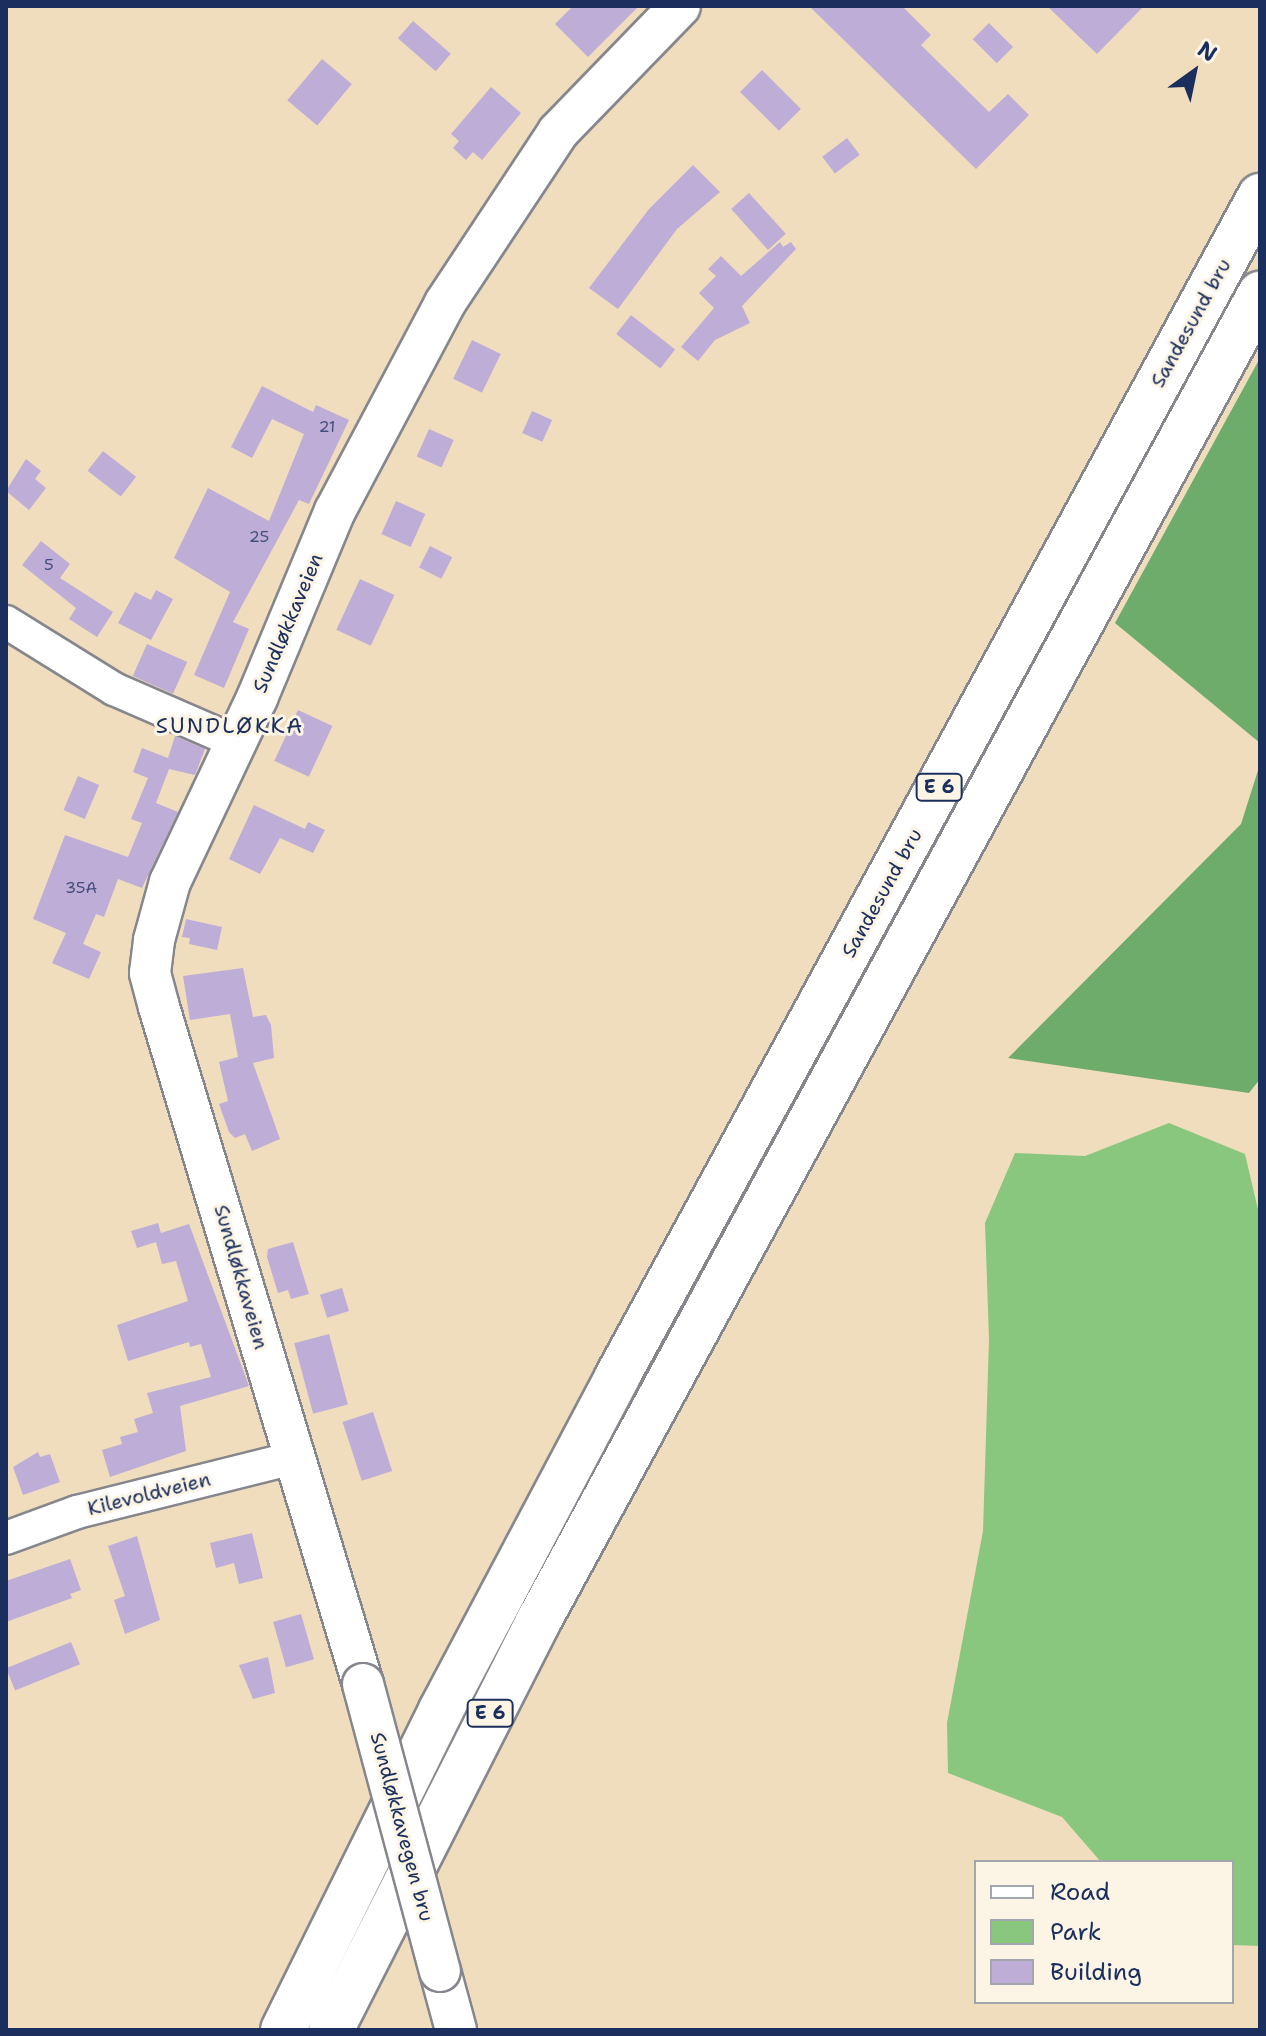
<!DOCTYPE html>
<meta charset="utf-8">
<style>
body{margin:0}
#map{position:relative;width:1266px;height:2036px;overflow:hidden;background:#f0ddbd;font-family:"Shantell Sans",sans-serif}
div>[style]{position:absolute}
.green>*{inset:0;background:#88c77d}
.forest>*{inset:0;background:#6eac6c}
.building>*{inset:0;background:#beadd7;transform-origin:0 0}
.roads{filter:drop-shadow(2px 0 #86868e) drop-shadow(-2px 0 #86868e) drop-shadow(0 2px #86868e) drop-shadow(0 -2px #86868e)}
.minor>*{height:32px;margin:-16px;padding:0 16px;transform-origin:16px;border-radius:16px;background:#fff}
.major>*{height:40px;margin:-20px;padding:0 20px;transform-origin:20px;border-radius:20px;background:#fff}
.highway>*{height:44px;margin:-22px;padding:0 22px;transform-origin:22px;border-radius:22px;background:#fff}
.bridges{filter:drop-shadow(2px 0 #86868e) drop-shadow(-2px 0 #86868e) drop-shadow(0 2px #86868e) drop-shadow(0 -2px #86868e)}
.major-bridge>*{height:40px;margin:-20px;padding:0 20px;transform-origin:20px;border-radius:20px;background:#fff}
span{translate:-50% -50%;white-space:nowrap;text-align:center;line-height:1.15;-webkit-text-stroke:6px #fcf5e5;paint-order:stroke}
.number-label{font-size:16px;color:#444e7c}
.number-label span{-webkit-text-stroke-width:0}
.shield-label span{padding:2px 6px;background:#fcf5e5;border:2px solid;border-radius:6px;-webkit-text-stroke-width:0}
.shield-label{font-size:18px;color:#1b2f5e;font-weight:700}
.street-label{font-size:20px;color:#1b2f5e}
.neighbourhood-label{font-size:22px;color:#1b2f5e;letter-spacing:2px}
.frame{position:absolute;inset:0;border:8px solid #1b2f5e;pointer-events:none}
.legend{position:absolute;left:974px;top:1860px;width:260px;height:144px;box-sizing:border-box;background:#fcf5e5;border:2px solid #a2a6af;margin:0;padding:10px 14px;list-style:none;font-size:24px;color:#1b2f5e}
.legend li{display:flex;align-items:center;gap:16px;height:40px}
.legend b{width:40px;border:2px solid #a2a6af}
.north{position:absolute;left:1154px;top:32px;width:80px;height:80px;-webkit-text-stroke:6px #fcf5e5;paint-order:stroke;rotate:33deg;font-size:22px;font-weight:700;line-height:32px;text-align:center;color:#1b2f5e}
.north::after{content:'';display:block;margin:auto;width:28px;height:36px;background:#1b2f5e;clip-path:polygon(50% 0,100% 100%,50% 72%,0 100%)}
</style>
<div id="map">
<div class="green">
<i style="clip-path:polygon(1169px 1123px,1245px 1154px,1260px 1218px,1260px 1946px,1232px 1945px,1232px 1862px,1101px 1862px,1062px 1817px,948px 1773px,947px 1723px,983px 1531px,989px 1339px,985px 1223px,1015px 1153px,1085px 1156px)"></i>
</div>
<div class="forest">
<i style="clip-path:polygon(1260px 358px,1260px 743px,1115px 623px)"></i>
<i style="clip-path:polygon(1260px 764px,1260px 1079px,1249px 1093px,1008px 1058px,1241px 824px)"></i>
</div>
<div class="building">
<i style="clip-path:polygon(573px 6px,639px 6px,588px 57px,555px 24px)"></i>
<i style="clip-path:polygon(809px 6px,902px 6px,931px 35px,921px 45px,989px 112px,1008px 94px,1029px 115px,976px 169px)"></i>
<i style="clip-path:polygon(1047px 6px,1144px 6px,1097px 54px)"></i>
<i style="left:413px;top:21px;width:50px;height:23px;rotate:41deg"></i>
<i style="left:989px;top:23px;width:34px;height:23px;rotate:45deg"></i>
<i style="left:322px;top:59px;width:39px;height:54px;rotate:40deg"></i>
<i style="left:762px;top:70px;width:55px;height:31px;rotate:45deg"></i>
<i style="clip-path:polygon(491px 87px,521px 113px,482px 160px,473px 152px,466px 160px,453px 148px,459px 141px,451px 134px)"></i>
<i style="left:847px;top:138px;width:21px;height:31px;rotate:53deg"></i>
<i style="clip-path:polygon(693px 165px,720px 192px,677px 229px,618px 309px,589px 288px,649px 209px)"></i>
<i style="left:749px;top:193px;width:55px;height:24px;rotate:48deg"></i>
<i style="clip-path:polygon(780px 242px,783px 247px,791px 242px,796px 249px,742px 306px,750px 323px,715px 340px,698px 361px,681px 347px,714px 308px,699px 293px,716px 276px,708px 269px,721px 256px,741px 276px)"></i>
<i style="left:631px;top:315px;width:56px;height:24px;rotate:38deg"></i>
<i style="left:472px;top:340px;width:32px;height:43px;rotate:26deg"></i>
<i style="clip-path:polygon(262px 386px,313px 412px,316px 405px,349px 420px,309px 504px,299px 500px,233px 622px,249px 629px,224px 688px,194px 675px,230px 592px,174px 558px,208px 488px,269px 521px,304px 434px,272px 419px,252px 458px,231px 447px)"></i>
<i style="left:532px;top:411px;width:22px;height:24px;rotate:24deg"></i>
<i style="left:429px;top:429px;width:27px;height:30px;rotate:24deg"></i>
<i style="left:103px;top:451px;width:42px;height:25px;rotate:38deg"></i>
<i style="clip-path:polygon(26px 459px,41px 471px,35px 479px,46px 488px,29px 510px,6px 491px)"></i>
<i style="left:396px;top:501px;width:32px;height:36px;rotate:24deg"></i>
<i style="clip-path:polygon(41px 541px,70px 564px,60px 578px,113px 612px,97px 637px,69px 619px,76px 608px,22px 565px)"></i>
<i style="left:430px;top:546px;width:25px;height:24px;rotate:27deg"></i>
<i style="left:360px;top:579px;width:38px;height:56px;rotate:25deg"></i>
<i style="clip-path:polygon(156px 590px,173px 599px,151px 640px,118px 623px,135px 592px,151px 600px)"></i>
<i style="left:147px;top:644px;width:44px;height:35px;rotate:24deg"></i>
<i style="left:298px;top:710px;width:38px;height:56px;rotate:25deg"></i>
<i style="clip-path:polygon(175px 736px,205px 749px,195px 775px,169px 769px,156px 803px,178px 812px,142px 888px,118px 879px,104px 917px,96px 914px,83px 944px,101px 952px,89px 979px,52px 963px,66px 933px,33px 919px,65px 835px,128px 857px,142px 823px,131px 819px,148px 778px,133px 772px,142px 748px,168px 758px)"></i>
<i style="left:78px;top:776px;width:23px;height:37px;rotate:23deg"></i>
<i style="clip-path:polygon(254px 805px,305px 829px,308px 822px,325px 830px,313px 853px,280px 838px,260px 874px,229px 859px)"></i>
<i style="clip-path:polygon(186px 919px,222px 927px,217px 950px,189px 944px,190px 938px,182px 937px)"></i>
<i style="clip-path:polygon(243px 968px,253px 1017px,266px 1015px,271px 1025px,274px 1058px,253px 1063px,280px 1139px,252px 1151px,245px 1134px,235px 1138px,229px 1132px,219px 1104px,228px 1101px,219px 1062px,238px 1057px,230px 1014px,190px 1020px,183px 976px)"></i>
<i style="clip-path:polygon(158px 1223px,161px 1233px,189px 1224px,249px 1386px,180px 1406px,186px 1451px,110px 1477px,102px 1450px,122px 1444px,120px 1437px,138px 1432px,134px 1419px,153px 1413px,147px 1393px,211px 1377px,201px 1344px,190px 1347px,189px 1342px,128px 1361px,117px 1325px,188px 1301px,176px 1261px,162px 1264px,156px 1242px,137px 1248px,131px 1231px)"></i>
<i style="clip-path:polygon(293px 1242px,309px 1294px,291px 1299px,288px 1290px,278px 1293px,267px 1257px,268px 1249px)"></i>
<i style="left:342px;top:1288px;width:24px;height:23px;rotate:73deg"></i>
<i style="left:329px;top:1334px;width:73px;height:36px;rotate:75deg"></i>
<i style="left:373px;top:1412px;width:62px;height:32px;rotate:72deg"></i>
<i style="clip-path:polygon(38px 1452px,40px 1457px,50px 1454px,60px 1482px,23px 1495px,13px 1467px)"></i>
<i style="clip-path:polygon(252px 1533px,263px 1578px,239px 1584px,234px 1563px,216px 1568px,210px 1543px)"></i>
<i style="clip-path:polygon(137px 1536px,160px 1620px,125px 1634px,114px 1600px,125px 1596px,108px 1546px)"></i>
<i style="clip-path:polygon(70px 1559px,81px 1590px,70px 1594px,72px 1598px,6px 1622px,6px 1581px)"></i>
<i style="left:301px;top:1614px;width:47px;height:29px;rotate:74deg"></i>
<i style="left:71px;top:1642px;width:24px;height:70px;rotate:68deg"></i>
<i style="clip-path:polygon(268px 1657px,275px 1693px,253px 1699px,239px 1665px)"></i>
</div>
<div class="roads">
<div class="minor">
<i style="left:6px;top:622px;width:127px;rotate:31.8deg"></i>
<i style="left:114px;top:689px;width:133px;rotate:23.5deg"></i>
<i style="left:6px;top:1538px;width:76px;rotate:-20.1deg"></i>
<i style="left:77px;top:1512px;width:224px;rotate:-14deg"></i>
</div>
<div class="major">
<i style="left:363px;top:1684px;width:707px;rotate:-106.77deg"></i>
<i style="left:159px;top:1007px;width:35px;rotate:-105deg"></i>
<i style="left:150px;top:973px;width:33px;rotate:-83deg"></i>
<i style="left:154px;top:940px;width:60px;rotate:-74.6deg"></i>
<i style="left:170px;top:882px;width:204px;rotate:-64.7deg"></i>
<i style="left:257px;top:698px;width:203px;rotate:-67.4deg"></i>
<i style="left:335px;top:511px;width:235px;rotate:-62.1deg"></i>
<i style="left:445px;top:303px;width:205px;rotate:-56.5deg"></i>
<i style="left:558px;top:132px;width:175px;rotate:-45.9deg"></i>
<i style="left:440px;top:1971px;width:61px;rotate:74.8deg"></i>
</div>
<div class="highway">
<i style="left:283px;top:2030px;width:357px;rotate:-63.7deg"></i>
<i style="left:441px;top:1710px;width:377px;rotate:-62.1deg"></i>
<i style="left:617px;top:1377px;width:1345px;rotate:-61.43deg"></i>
<i style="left:331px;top:2030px;width:458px;rotate:-63.1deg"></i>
<i style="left:538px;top:1622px;width:1512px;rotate:-61.47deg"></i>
</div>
</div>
<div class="bridges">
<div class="major-bridge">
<i style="left:363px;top:1684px;width:297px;rotate:75deg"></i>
</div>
</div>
<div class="number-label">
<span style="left:327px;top:427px">21</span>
<span style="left:259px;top:537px">25</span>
<span style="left:49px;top:565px">5</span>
<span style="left:81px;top:888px">35A</span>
</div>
<div class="shield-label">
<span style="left:939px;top:787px">E 6</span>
<span style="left:490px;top:1713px">E 6</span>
</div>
<div class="street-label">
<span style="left:1191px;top:323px;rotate:-61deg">Sandesund bru</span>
<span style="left:288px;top:623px;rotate:-67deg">Sundløkkaveien</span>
<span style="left:882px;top:893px;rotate:-61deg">Sandesund bru</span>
<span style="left:241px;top:1277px;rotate:74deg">Sundløkkaveien</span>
<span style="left:149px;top:1494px;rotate:-14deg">Kilevoldveien</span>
<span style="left:402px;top:1827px;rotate:75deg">Sundløkkavegen bru</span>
</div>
<div class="neighbourhood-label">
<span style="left:230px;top:726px">SUNDLØKKA</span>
</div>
<div class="frame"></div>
<ul class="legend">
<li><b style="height:10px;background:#fff"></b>Road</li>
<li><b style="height:22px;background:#88c77d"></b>Park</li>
<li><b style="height:22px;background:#beadd7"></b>Building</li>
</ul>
<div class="north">N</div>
</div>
